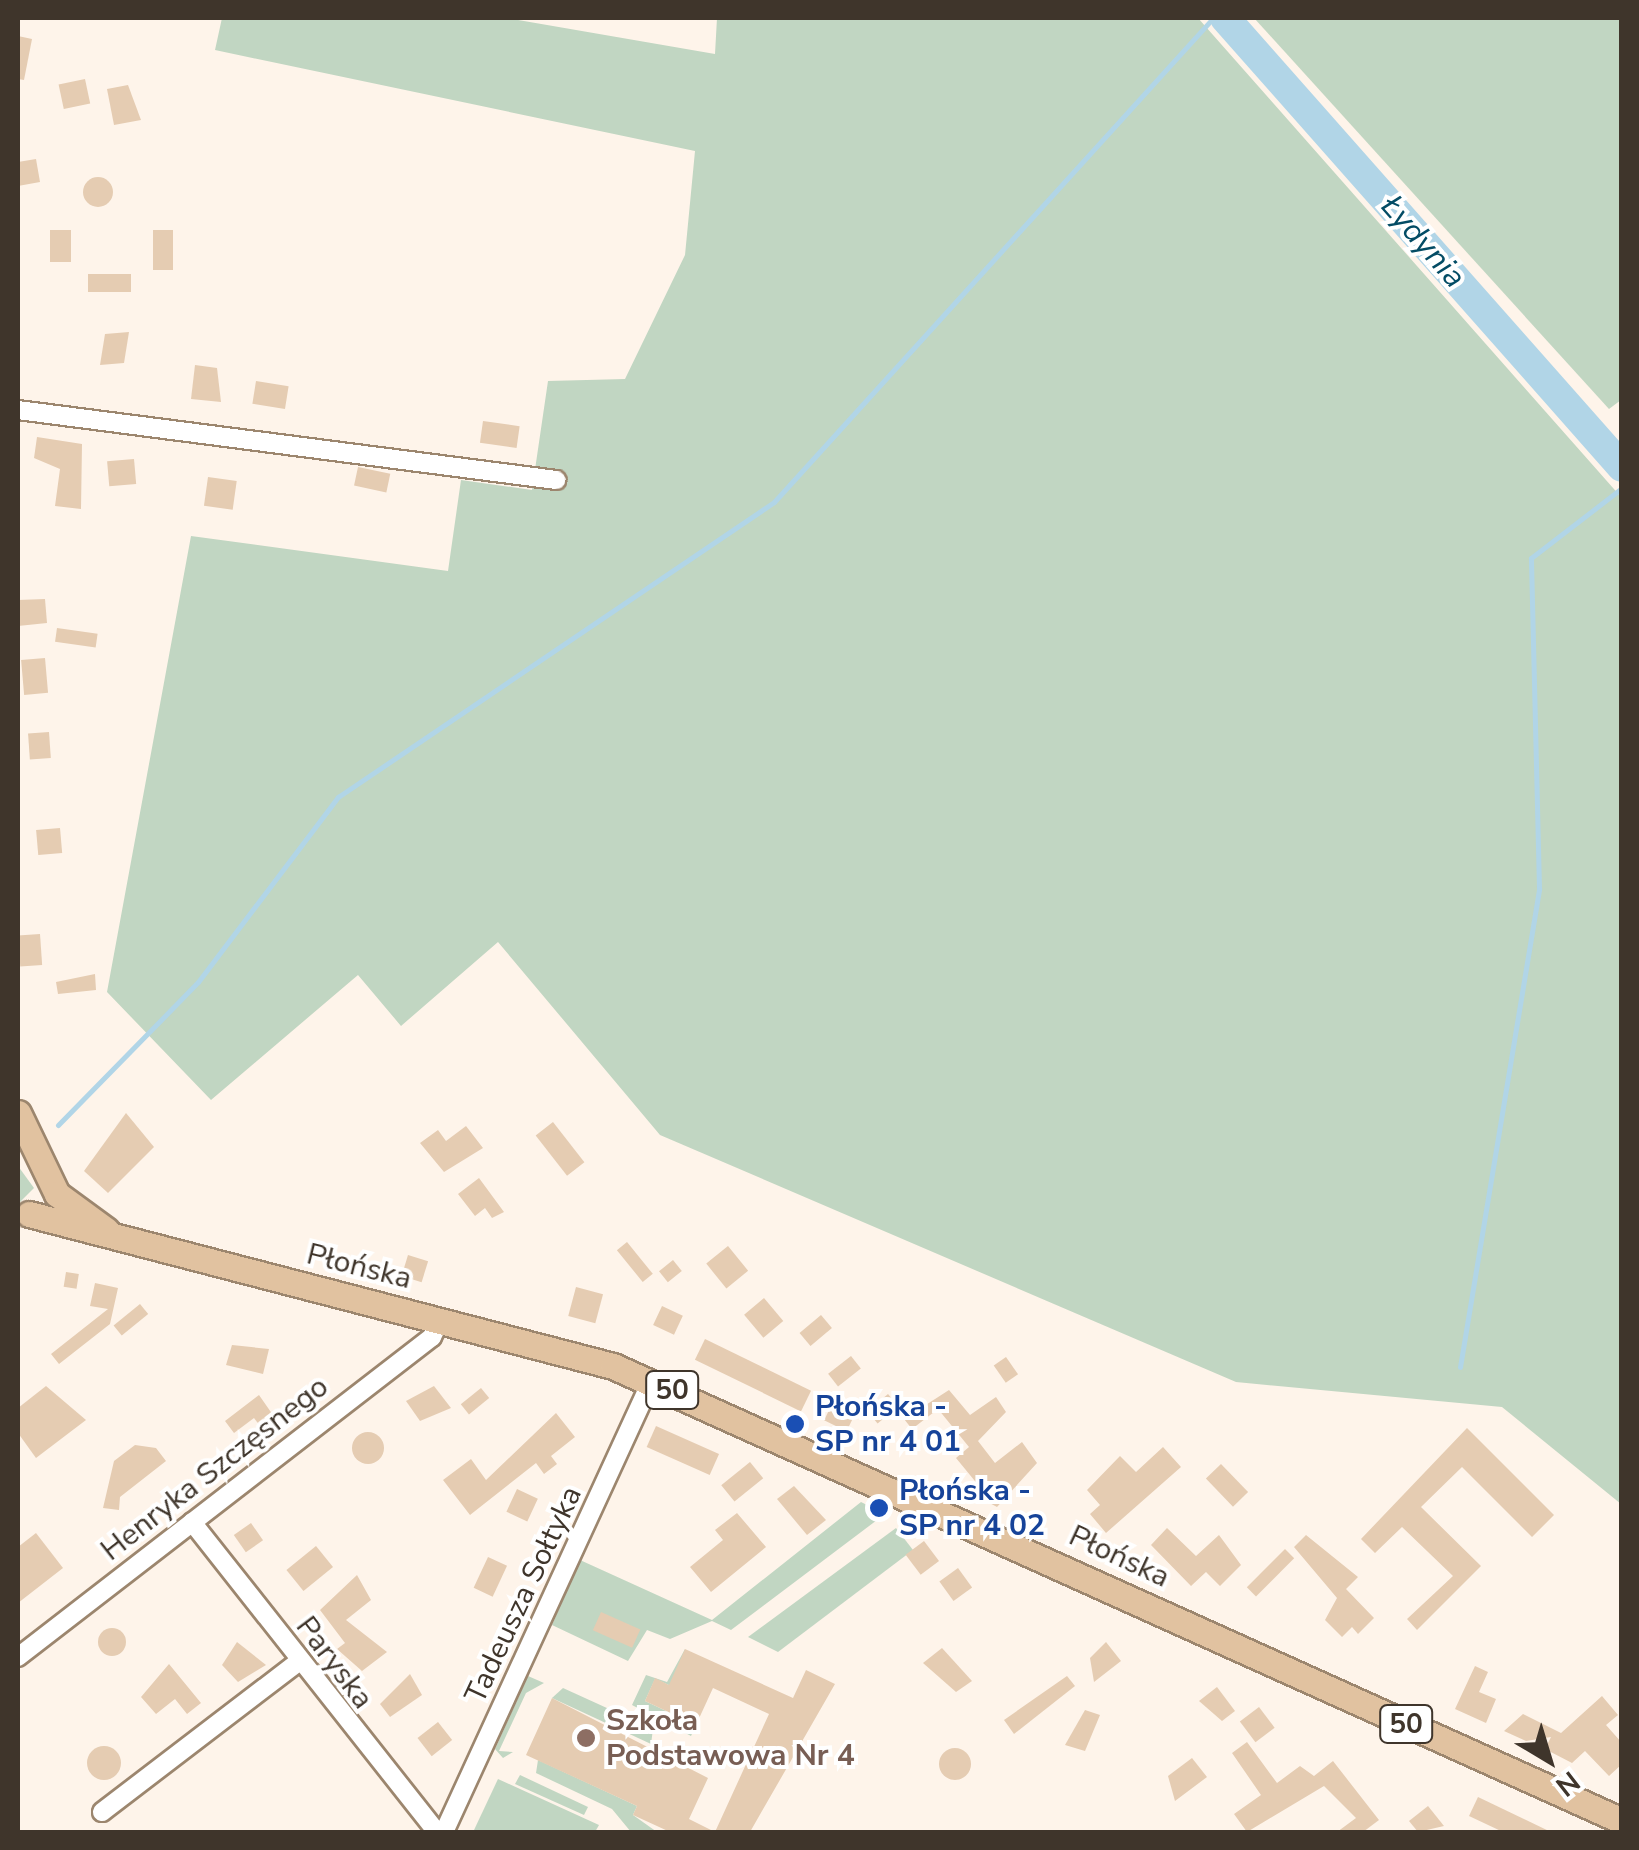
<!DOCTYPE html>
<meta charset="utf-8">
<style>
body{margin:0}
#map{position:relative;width:1639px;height:1850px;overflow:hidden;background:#fef4ea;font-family:"Nunito Sans",sans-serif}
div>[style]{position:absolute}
.green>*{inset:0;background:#c1d6c2}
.stream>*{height:5px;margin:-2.5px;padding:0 2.5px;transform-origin:2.5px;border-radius:2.5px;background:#b1d5e7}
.river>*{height:30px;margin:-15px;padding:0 15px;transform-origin:15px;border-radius:15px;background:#b1d5e7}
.building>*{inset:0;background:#e5ccb2;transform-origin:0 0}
.round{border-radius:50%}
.path>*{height:2.5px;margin-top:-1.25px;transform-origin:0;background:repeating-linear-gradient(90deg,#bfb5ab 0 10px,transparent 0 15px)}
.roads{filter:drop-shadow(2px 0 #9c866e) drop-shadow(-2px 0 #9c866e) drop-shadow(0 2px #9c866e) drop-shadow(0 -2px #9c866e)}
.minor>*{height:18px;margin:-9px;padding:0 9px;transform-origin:9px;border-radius:9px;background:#fff}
.primary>*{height:25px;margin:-12.5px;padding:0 12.5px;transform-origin:12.5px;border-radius:12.5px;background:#e1c2a0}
.dots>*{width:28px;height:28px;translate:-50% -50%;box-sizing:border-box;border:5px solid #fff;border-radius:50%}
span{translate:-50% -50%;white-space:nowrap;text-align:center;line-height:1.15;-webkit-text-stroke:8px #fff;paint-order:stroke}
.shield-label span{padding:2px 8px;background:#fff;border:2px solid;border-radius:8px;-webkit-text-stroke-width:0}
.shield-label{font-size:28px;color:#3f352b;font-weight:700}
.street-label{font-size:30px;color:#3f352b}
.transit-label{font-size:30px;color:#164399;font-weight:700}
.left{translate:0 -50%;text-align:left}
.education-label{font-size:30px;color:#785e54;font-weight:700}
.water-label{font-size:32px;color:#034c65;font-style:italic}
.frame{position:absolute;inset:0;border:20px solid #3f352b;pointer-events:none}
.north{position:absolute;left:1499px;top:1710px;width:100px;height:100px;-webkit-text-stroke:8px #fff;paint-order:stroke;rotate:142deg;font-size:28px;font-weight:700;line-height:40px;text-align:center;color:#3f352b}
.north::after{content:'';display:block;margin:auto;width:35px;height:45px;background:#3f352b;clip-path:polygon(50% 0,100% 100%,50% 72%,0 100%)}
</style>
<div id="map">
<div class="green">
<i style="clip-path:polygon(222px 18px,507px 18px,715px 54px,717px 18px,1198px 18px,1621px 497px,1621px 1504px,1502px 1407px,1236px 1382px,660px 1135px,498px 942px,401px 1026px,358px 975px,211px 1100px,107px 992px,191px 536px,448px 571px,461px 480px,532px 490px,548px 381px,625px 379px,685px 255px,695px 151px,215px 50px)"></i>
<i style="clip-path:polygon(1254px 18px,1621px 20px,1621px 400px,1609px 409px)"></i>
<i style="clip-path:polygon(18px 1166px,34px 1188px,18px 1204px)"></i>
<i style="clip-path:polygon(861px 1502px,885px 1514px,731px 1630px,712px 1621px,670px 1639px,647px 1630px,628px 1661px,552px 1625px,580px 1560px,712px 1620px)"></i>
<i style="clip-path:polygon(896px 1528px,913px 1550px,778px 1652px,748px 1637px)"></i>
<i style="clip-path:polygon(685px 1649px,687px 1693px,655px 1679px,645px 1701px,696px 1725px,691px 1736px,632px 1705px,646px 1675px,667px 1682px)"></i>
<i style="clip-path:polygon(528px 1676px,544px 1683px,526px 1693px,499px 1751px,513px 1752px,503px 1758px,495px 1749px)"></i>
<i style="clip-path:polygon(563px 1688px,653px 1729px,651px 1744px,552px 1698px)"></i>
<i style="clip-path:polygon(538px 1760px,637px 1806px,633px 1815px,657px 1832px,631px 1832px,612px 1809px,536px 1773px)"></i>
<i style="clip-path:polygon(520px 1775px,588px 1807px,584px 1815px,515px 1784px)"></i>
<i style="clip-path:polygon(498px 1779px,599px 1825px,595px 1832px,474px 1830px)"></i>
</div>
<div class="stream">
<i style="left:58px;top:1125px;width:200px;rotate:-45.6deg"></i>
<i style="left:198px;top:982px;width:232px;rotate:-52.9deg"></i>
<i style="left:338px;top:797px;width:526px;rotate:-34.08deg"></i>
<i style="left:774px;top:502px;width:653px;rotate:-47.79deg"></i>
<i style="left:1460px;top:1367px;width:485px;rotate:-80.6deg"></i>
<i style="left:1539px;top:888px;width:330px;rotate:-91.4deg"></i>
<i style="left:1531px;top:558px;width:115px;rotate:-37.6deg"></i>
</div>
<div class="river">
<i style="left:1225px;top:18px;width:599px;rotate:48.52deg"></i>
</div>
<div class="building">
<i style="clip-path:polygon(18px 36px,32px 39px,24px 80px,18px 79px)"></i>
<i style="left:85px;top:79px;width:25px;height:27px;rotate:78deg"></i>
<i style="clip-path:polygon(128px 85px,141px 120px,114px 125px,107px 89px)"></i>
<i style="clip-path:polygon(36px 159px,40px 182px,18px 186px,18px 162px)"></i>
<i class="round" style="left:83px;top:177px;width:30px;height:30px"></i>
<i style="left:50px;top:230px;width:21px;height:32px"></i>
<i style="left:153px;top:230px;width:20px;height:40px"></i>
<i style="left:88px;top:274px;width:43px;height:18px"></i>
<i style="clip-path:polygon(129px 332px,124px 363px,100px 365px,105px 334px)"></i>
<i style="clip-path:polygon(195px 365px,217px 368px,221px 402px,191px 399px)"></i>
<i style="left:256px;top:381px;width:33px;height:23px;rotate:9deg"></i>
<i style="left:483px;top:421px;width:37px;height:22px;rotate:8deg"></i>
<i style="clip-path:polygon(37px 437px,82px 444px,81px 509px,55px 506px,60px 469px,34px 458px)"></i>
<i style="left:134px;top:459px;width:25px;height:27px;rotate:85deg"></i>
<i style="left:358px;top:467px;width:33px;height:19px;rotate:12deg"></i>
<i style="left:208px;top:477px;width:29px;height:29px;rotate:8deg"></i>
<i style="clip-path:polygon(45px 599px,47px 623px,18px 626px,18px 600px)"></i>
<i style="left:57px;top:628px;width:41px;height:14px;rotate:8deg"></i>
<i style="left:45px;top:658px;width:35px;height:24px;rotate:85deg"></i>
<i style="left:49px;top:732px;width:26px;height:21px;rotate:86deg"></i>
<i style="left:60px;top:828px;width:25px;height:24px;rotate:85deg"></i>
<i style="left:40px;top:934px;width:31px;height:22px;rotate:86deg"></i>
<i style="clip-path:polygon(95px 974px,96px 990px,58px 994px,56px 982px)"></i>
<i style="clip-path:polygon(126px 1113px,154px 1147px,108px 1193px,84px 1171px)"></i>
<i style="left:553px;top:1122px;width:51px;height:22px;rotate:52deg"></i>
<i style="clip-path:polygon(466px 1126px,483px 1148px,444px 1172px,420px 1143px,438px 1130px,446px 1141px)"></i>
<i style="clip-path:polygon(479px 1178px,504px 1212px,492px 1218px,485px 1208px,475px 1216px,458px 1194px)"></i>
<i style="left:627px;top:1242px;width:41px;height:13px;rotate:51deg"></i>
<i style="left:728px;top:1246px;width:32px;height:28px;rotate:51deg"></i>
<i style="left:408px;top:1255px;width:21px;height:22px;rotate:17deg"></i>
<i style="left:673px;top:1260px;width:14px;height:18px;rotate:51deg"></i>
<i style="left:66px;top:1272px;width:13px;height:15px;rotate:9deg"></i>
<i style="clip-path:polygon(95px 1283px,118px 1288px,110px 1324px,59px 1364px,51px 1354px,108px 1309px,90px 1306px)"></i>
<i style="left:576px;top:1287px;width:28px;height:30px;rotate:15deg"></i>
<i style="left:764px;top:1298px;width:30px;height:26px;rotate:50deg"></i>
<i style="left:140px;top:1304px;width:13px;height:34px;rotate:51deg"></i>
<i style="left:662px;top:1306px;width:23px;height:21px;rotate:25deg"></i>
<i style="left:821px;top:1315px;width:17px;height:28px;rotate:50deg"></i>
<i style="left:705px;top:1339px;width:118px;height:23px;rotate:26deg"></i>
<i style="clip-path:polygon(232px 1345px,269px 1349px,263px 1374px,226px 1365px)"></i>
<i style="left:851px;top:1356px;width:16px;height:29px;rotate:52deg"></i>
<i style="left:1006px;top:1357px;width:21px;height:15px;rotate:55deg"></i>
<i style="clip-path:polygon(46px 1386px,86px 1420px,36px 1458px,18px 1433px,18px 1408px)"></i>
<i style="clip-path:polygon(434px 1386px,451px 1408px,420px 1421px,406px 1401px)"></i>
<i style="left:481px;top:1388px;width:13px;height:26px;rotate:51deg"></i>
<i style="clip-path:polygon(949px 1390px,970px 1415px,996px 1397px,1006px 1412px,978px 1441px,995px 1463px,1022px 1442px,1037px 1463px,997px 1507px,971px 1493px,979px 1486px,956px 1458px,969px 1447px,938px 1409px,912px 1429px,904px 1419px)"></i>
<i style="left:888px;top:1394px;width:16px;height:27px;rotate:50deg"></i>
<i style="clip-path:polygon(259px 1395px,282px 1428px,269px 1438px,254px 1418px,234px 1433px,225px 1421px)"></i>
<i style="left:832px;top:1404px;width:25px;height:18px;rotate:26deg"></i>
<i style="clip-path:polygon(556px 1413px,575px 1437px,551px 1456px,557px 1464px,544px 1474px,536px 1463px,470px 1515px,443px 1480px,471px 1459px,486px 1480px)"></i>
<i style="left:656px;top:1426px;width:69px;height:23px;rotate:24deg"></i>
<i style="clip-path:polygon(1467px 1428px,1554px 1515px,1532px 1537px,1462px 1467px,1421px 1507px,1481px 1566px,1417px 1630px,1407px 1619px,1453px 1576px,1402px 1527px,1375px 1553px,1361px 1539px)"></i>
<i class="round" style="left:352px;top:1432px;width:32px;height:32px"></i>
<i style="clip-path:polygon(135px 1445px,156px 1448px,166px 1461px,120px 1497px,119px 1510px,103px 1508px,114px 1461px)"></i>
<i style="clip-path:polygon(1163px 1447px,1181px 1467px,1106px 1533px,1090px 1514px,1100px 1505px,1087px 1490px,1120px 1456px,1136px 1472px)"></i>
<i style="left:750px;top:1462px;width:21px;height:37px;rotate:51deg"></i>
<i style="left:1221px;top:1464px;width:39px;height:21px;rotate:46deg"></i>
<i style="clip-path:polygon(794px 1486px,826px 1520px,807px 1535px,777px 1499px)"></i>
<i style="left:517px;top:1489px;width:23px;height:25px;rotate:25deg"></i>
<i style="clip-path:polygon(737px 1513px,766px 1547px,711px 1592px,690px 1567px,723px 1540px,715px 1530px)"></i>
<i style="left:251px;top:1523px;width:21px;height:21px;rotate:55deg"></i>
<i style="clip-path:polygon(1167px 1528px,1196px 1556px,1219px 1535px,1241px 1565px,1220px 1586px,1206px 1572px,1191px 1586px,1151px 1545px)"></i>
<i style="clip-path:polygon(36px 1533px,63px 1568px,18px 1603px,18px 1547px)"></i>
<i style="clip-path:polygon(1306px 1535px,1358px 1577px,1346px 1589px,1374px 1618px,1358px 1634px,1352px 1627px,1342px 1637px,1325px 1620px,1337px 1598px,1294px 1547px)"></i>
<i style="left:924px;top:1541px;width:25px;height:23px;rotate:53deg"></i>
<i style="left:316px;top:1546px;width:27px;height:38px;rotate:51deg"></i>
<i style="left:1285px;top:1549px;width:13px;height:54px;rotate:45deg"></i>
<i style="left:488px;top:1557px;width:21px;height:34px;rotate:25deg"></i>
<i style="left:958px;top:1568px;width:24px;height:23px;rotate:54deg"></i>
<i style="clip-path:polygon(357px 1575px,371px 1600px,346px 1620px,387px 1652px,362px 1671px,337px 1649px,345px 1643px,320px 1610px)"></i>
<i style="left:601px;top:1612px;width:43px;height:20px;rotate:24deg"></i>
<i class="round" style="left:98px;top:1628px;width:28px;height:28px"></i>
<i style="clip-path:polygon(237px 1642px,266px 1665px,238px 1682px,222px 1665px)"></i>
<i style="clip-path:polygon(1106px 1642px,1121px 1661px,1094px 1682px,1090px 1658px)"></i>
<i style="clip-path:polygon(942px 1648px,972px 1681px,956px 1692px,923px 1663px)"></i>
<i style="clip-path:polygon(685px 1649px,793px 1698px,806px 1670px,835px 1684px,750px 1832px,670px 1832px,633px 1815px,637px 1806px,526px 1755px,552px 1698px,708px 1778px,689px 1819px,715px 1832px,769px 1714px,713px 1688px,696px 1725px,645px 1701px,655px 1678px,669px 1685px)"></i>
<i style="clip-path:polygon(169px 1664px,201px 1703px,187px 1714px,175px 1699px,156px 1714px,141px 1697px)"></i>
<i style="clip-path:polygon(1475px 1666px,1488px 1672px,1479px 1692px,1496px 1699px,1486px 1723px,1455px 1709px)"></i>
<i style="clip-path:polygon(410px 1674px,422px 1695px,390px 1717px,380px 1704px)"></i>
<i style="clip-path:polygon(1067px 1676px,1075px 1686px,1014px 1734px,1004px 1720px)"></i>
<i style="clip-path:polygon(1217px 1687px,1235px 1711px,1222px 1721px,1199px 1701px)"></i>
<i style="clip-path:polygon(1602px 1696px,1618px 1715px,1606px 1725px,1622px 1743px,1622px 1764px,1609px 1776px,1585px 1751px,1572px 1763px,1545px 1749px,1551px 1737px,1526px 1741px,1504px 1731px,1523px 1714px,1561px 1733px)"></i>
<i style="left:1259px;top:1707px;width:26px;height:24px;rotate:53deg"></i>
<i style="clip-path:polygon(1085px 1710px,1100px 1715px,1085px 1751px,1065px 1745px)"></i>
<i style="left:438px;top:1722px;width:23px;height:26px;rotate:52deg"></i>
<i style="clip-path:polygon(1247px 1742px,1277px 1783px,1300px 1766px,1314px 1776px,1333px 1761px,1379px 1820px,1363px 1832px,1337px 1832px,1356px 1818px,1324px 1786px,1247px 1832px,1234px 1814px,1261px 1795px,1232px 1753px)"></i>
<i class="round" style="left:87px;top:1746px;width:34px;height:34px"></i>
<i class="round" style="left:939px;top:1748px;width:32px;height:32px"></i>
<i style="clip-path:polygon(1192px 1758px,1207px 1777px,1175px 1801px,1168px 1776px)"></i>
<i style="clip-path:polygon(1478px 1797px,1551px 1832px,1503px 1832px,1469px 1816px)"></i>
<i style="clip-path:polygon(1428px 1806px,1444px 1826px,1418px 1832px,1409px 1821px)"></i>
</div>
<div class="path">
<i style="left:18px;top:1245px;width:13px;rotate:90deg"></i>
</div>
<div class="roads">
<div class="minor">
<i style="left:18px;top:410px;width:543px;rotate:7.41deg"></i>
<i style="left:192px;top:1522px;width:395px;rotate:51.7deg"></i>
<i style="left:18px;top:1657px;width:523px;rotate:-37.7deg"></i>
<i style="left:432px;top:1337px;width:19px;rotate:-65deg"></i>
<i style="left:102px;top:1812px;width:247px;rotate:-37.4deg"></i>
<i style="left:444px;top:1832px;width:496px;rotate:-65.3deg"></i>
</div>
<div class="primary">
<i style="left:18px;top:1113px;width:90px;rotate:64.3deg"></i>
<i style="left:57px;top:1194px;width:61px;rotate:36.3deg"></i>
<i style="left:29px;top:1214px;width:603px;rotate:14.59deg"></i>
<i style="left:613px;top:1366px;width:1107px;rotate:24.27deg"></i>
</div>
</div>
<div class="dots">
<i style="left:795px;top:1424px;background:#1a4fb4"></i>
<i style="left:879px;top:1508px;background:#1a4fb4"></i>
<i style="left:586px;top:1738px;background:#8d6e63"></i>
</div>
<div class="shield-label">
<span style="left:672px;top:1390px">50</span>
<span style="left:1406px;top:1724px">50</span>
</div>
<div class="street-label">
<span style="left:359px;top:1267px;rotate:14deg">Płońska</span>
<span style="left:215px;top:1469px;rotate:-38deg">Henryka Szczęsnego</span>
<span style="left:1119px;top:1557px;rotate:25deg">Płońska</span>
<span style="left:524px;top:1595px;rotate:-65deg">Tadeusza Sołtyka</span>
<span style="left:334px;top:1663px;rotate:53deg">Paryska</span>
</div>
<div class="transit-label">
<span class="left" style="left:815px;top:1424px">Płońska -<br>SP nr 4 01</span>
<span class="left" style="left:899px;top:1508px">Płońska -<br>SP nr 4 02</span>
</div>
<div class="education-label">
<span class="left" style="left:606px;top:1738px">Szkoła<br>Podstawowa Nr 4</span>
</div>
<div class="water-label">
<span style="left:1423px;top:242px;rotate:49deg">Łydynia</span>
</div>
<div class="frame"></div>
<div class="north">N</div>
</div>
